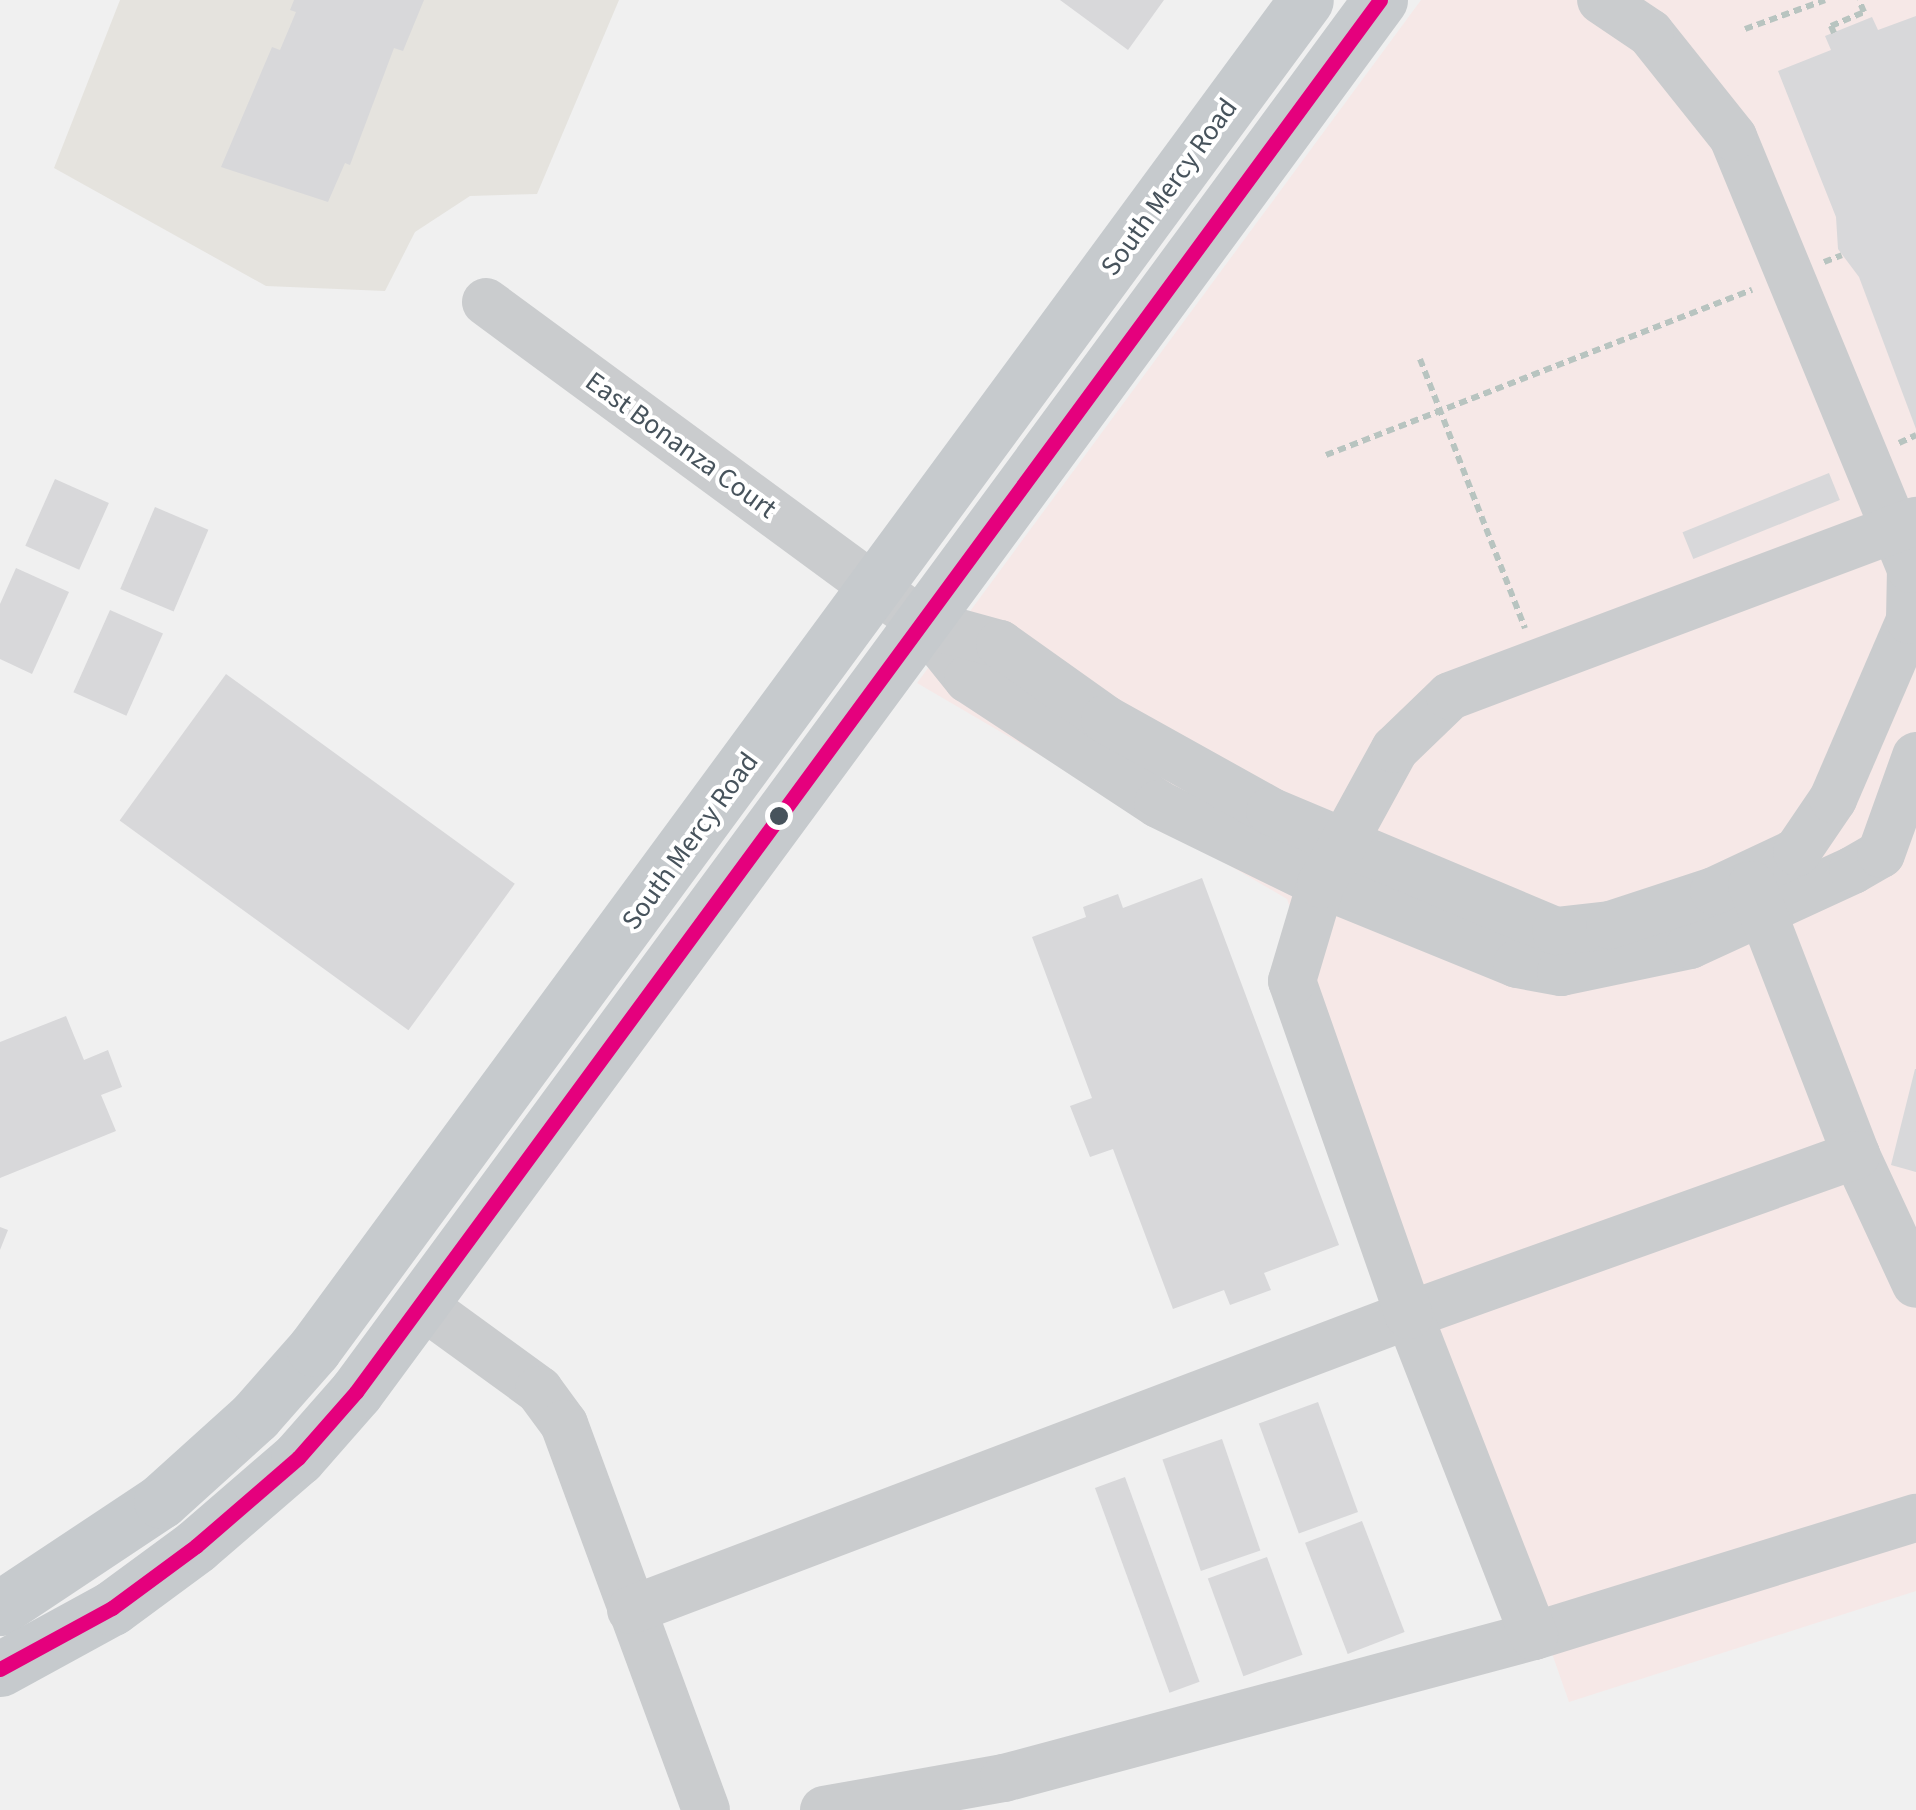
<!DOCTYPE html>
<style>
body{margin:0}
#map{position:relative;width:1916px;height:1810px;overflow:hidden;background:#f0f0f0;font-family:"Source Sans 3",sans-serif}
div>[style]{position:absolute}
.commercial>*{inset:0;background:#e5e3de}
.medical>*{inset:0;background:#f6e8e7}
.building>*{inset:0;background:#d8d8da;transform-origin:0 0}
.path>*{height:6px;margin-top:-3px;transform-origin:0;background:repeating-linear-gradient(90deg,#b8c4c0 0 8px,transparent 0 13px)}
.minor>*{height:48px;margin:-24px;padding:0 24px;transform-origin:24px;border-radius:24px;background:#caccce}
.major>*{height:55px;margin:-27.5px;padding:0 27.5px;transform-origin:27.5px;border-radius:27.5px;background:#c6cacd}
.bus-1>*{height:15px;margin:-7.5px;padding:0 7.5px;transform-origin:7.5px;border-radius:7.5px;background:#e5007d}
.dots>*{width:28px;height:28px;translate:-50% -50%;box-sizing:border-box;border:5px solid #fff;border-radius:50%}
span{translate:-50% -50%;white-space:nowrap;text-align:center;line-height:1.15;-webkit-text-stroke:8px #fff;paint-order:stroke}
.street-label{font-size:28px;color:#47535c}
</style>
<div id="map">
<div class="commercial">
<i style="clip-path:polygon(120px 0,619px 0,537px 194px,470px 196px,415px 232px,385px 291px,266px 286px,54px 168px)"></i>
</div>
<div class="medical">
<i style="clip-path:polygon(1421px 0,1916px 0,1916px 1591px,1569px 1702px,1287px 899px,917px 683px)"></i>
</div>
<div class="building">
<i style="clip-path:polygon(294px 0,424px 0,403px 51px,394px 48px,350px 165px,345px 163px,328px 202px,221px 167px,272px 47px,280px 50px,296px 12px,290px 10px)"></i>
<i style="clip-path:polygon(1060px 0,1164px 0,1128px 50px)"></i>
<i style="clip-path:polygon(1916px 16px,1916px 429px,1859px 277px,1838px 249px,1836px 217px,1778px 71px,1831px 50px,1825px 36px,1872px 17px,1878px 30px)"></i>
<i style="left:1829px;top:473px;width:29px;height:158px;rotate:68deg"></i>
<i style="left:55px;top:479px;width:59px;height:73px;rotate:24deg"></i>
<i style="left:155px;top:507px;width:58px;height:89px;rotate:23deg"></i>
<i style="clip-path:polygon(16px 568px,69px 592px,32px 674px,0 659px,0 604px)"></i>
<i style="left:110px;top:610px;width:58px;height:90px;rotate:24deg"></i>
<i style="left:226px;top:674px;width:357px;height:181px;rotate:36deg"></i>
<i style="clip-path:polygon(1202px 878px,1339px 1245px,1264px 1273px,1271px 1290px,1230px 1305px,1224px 1290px,1173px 1309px,1113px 1149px,1090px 1157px,1070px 1106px,1092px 1098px,1032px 937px,1086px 917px,1083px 907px,1118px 894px,1123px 908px)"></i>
<i style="clip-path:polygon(66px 1016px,84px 1060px,108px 1050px,122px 1087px,101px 1095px,116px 1131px,0 1178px,0 1042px)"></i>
<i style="clip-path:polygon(1915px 1069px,1916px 1069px,1916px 1172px,1891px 1165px)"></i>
<i style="clip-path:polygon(0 1227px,8px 1230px,0 1250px)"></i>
<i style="left:1318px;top:1402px;width:117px;height:63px;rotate:70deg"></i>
<i style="left:1222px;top:1439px;width:118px;height:63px;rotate:71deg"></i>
<i style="left:1125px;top:1477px;width:218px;height:32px;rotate:70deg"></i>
<i style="left:1362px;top:1521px;width:119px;height:61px;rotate:69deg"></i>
<i style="left:1267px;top:1557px;width:104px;height:63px;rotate:70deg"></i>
</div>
<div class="path">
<i style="left:1745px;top:29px;width:85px;rotate:-19.9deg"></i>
<i style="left:1834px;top:33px;width:8px;rotate:-113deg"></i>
<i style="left:1831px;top:26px;width:36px;rotate:-23deg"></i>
<i style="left:1864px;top:12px;width:13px;rotate:-113deg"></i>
<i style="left:1824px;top:262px;width:19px;rotate:-21deg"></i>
<i style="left:1420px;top:359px;width:289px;rotate:68.7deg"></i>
<i style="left:1899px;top:443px;width:19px;rotate:-25deg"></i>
<i style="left:1326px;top:455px;width:457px;rotate:-21.2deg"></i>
</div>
<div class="minor">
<i style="left:486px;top:302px;width:542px;rotate:36.3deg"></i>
<i style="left:923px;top:623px;width:72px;rotate:51.2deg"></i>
<i style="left:968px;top:679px;width:227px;rotate:33.3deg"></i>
<i style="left:1158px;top:804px;width:182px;rotate:26.1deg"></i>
<i style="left:1321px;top:884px;width:212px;rotate:22.2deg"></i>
<i style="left:1517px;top:964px;width:45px;rotate:10.3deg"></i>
<i style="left:1561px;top:972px;width:132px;rotate:-11.8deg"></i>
<i style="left:1690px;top:945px;width:179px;rotate:-24.7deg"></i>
<i style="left:1853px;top:870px;width:32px;rotate:-30deg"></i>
<i style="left:1881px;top:854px;width:104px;rotate:-70.3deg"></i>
<i style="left:923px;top:623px;width:80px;rotate:15.3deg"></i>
<i style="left:1000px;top:644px;width:129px;rotate:35.5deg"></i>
<i style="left:1105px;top:719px;width:189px;rotate:29.1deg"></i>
<i style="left:1270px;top:811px;width:310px;rotate:22.8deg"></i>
<i style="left:1556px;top:931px;width:54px;rotate:-6.3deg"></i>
<i style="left:1610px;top:925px;width:109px;rotate:-18.1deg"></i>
<i style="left:1714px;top:891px;width:92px;rotate:-25.2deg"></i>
<i style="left:1797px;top:852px;width:64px;rotate:-55.8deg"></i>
<i style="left:1833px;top:799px;width:195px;rotate:-66.7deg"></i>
<i style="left:1910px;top:620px;width:51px;rotate:-88.9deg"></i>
<i style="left:1911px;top:569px;width:467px;rotate:-112.4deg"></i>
<i style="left:1733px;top:137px;width:133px;rotate:-128.6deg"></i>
<i style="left:1650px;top:33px;width:59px;rotate:-146deg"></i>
<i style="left:1752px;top:885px;width:289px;rotate:68.9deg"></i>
<i style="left:1856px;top:1155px;width:142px;rotate:65.1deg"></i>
<i style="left:422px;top:1305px;width:145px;rotate:36deg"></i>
<i style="left:539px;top:1390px;width:42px;rotate:53.7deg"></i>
<i style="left:564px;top:1424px;width:411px;rotate:69.8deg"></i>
<i style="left:631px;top:1610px;width:832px;rotate:-20.77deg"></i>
<i style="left:1409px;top:1315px;width:475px;rotate:-19.7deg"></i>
<i style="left:1534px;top:1636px;width:400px;rotate:-17.2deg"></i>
<i style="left:824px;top:1810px;width:183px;rotate:-10.1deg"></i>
<i style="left:1004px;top:1778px;width:549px;rotate:-15deg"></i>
<i style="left:1534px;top:1636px;width:344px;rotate:-111.3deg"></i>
<i style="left:1409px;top:1315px;width:354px;rotate:-109.3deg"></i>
<i style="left:1292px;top:981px;width:101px;rotate:-73.4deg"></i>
<i style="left:1321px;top:884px;width:154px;rotate:-61.3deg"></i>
<i style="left:1395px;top:749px;width:76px;rotate:-43.9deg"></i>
<i style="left:1450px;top:696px;width:498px;rotate:-20.6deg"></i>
</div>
<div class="major">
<i style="left:0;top:1608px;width:193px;rotate:-33.6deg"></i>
<i style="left:161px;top:1501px;width:127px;rotate:-42.1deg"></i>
<i style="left:255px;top:1416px;width:89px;rotate:-48.6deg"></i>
<i style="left:314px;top:1349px;width:1674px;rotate:-53.67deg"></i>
<i style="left:0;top:1669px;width:128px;rotate:-28.6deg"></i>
<i style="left:112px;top:1608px;width:104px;rotate:-36.4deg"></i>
<i style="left:196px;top:1546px;width:135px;rotate:-40.8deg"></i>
<i style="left:298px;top:1458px;width:88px;rotate:-48.7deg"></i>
<i style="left:356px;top:1392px;width:1728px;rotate:-53.66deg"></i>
</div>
<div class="bus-1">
<i style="left:0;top:1669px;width:128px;rotate:-28.6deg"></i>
<i style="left:112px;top:1608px;width:104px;rotate:-36.4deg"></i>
<i style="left:196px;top:1546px;width:135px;rotate:-40.8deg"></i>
<i style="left:298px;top:1458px;width:88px;rotate:-48.7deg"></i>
<i style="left:356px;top:1392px;width:1728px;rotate:-53.66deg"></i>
</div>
<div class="dots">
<i style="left:779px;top:816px;background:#47535c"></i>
</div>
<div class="street-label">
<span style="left:1169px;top:187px;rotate:-54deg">South Mercy Road</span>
<span style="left:681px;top:445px;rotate:36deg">East Bonanza Court</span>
<span style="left:690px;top:841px;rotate:-54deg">South Mercy Road</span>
</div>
</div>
